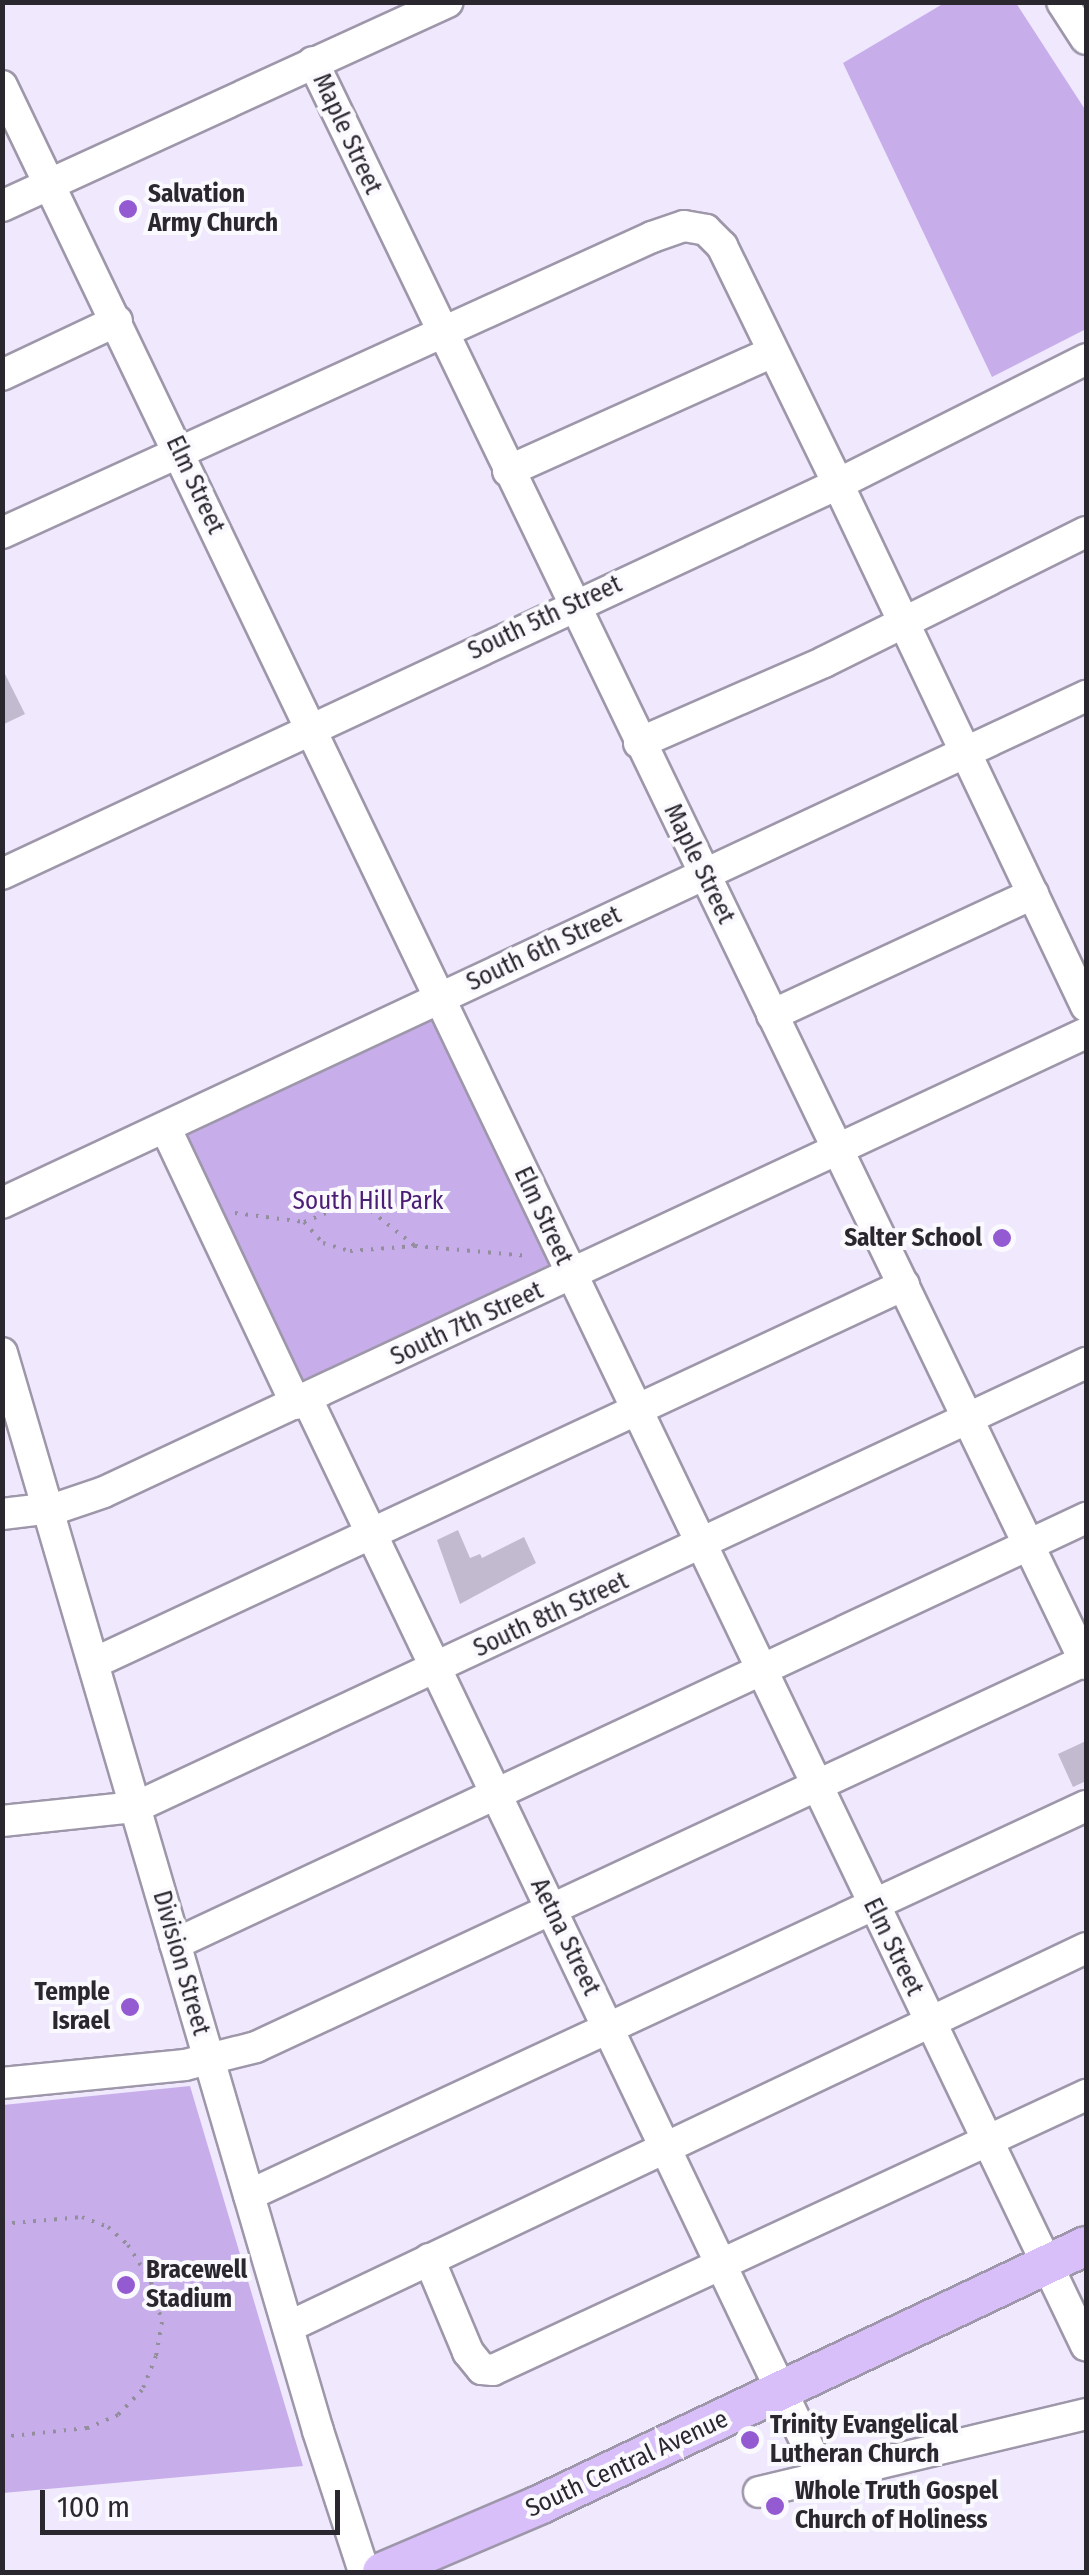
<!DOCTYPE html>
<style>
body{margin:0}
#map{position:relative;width:1089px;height:2575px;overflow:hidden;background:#f0e8fd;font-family:"Fira Sans Condensed",sans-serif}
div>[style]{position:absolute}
.green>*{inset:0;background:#c7aeeb;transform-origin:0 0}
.building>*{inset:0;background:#c2bace}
.path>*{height:4px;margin-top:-2px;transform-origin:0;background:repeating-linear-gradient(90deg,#938e9c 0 2.5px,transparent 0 10.5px)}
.roads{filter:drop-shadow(2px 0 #9e97aa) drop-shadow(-2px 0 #9e97aa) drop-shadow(0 2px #9e97aa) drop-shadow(0 -2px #9e97aa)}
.minor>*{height:30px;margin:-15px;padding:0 15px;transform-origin:15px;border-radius:15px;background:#fff}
.major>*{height:38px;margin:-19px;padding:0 19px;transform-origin:19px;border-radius:19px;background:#d9bffa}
.dots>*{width:28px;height:28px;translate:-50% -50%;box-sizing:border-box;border:5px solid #faf9fd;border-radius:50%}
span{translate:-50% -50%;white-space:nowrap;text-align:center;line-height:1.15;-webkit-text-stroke:8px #faf9fd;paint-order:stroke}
.street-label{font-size:25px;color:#2a272f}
.poi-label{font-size:25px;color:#2a272f;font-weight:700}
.left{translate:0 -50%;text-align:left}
.right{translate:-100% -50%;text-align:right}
.park-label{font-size:25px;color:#4b1d75}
.frame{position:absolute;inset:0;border:5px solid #2a272f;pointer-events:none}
.scale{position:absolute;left:40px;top:2490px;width:300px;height:45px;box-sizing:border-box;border:5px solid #2a272f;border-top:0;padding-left:12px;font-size:30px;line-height:35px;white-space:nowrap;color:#2a272f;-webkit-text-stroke:8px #faf9fd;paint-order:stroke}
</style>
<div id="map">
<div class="green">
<i style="clip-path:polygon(946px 2px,1016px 3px,1086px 111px,1086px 329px,992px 377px,843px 63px)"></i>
<i style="left:441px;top:998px;width:306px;height:305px;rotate:65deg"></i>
<i style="clip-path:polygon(190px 2086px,303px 2466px,3px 2493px,3px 2105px)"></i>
</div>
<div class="building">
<i style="clip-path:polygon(2px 668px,25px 714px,2px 725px)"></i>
<i style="clip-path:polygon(458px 1530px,470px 1558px,480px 1554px,482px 1558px,524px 1537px,536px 1563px,460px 1604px,437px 1540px)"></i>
<i style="clip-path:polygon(1086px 1741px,1086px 1781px,1073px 1787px,1058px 1754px)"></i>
</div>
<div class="path">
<i style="left:235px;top:1213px;width:70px;rotate:7.4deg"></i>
<i style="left:304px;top:1222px;width:35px;rotate:-22deg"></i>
<i style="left:336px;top:1209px;width:35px;rotate:3deg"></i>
<i style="left:371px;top:1211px;width:56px;rotate:38.5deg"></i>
<i style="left:304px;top:1222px;width:28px;rotate:48deg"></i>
<i style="left:323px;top:1243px;width:28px;rotate:17deg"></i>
<i style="left:350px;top:1251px;width:65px;rotate:-4.4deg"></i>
<i style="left:415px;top:1246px;width:115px;rotate:5deg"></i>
<i style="left:2px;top:2224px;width:80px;rotate:-5deg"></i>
<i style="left:82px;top:2217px;width:28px;rotate:21deg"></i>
<i style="left:108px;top:2227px;width:27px;rotate:42deg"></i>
<i style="left:128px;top:2245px;width:44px;rotate:58.1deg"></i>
<i style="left:151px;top:2282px;width:41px;rotate:74.6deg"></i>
<i style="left:162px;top:2322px;width:35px;rotate:100deg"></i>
<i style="left:156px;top:2356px;width:37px;rotate:112deg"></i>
<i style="left:142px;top:2390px;width:35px;rotate:134deg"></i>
<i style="left:118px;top:2415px;width:34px;rotate:157deg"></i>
<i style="left:87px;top:2428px;width:85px;rotate:174deg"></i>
</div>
<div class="roads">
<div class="minor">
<i style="left:1062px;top:2px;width:44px;rotate:57deg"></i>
<i style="left:313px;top:62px;width:1779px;rotate:64.24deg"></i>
<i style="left:2px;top:86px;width:2506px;rotate:64.37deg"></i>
<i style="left:2px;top:206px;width:490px;rotate:-24.6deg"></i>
<i style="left:2px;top:375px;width:127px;rotate:-25.2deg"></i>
<i style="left:508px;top:471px;width:290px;rotate:-24.2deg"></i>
<i style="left:2px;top:533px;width:714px;rotate:-24.48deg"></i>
<i style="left:652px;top:237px;width:34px;rotate:-19deg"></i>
<i style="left:684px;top:226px;width:22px;rotate:10deg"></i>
<i style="left:706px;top:230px;width:23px;rotate:45deg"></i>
<i style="left:722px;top:246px;width:265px;rotate:64deg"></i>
<i style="left:838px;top:484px;width:578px;rotate:64.59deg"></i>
<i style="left:639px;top:743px;width:202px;rotate:-23.6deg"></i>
<i style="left:824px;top:662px;width:292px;rotate:-26.4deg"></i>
<i style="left:2px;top:874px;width:922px;rotate:-25.01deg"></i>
<i style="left:838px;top:484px;width:278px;rotate:-26.7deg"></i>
<i style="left:772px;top:1015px;width:288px;rotate:-24.9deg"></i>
<i style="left:166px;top:1129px;width:304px;rotate:64.7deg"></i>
<i style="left:2px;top:1203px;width:1197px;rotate:-25.07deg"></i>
<i style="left:2px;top:1353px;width:1123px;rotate:73.66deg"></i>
<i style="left:318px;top:2431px;width:148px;rotate:71.9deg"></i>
<i style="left:307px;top:1399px;width:1194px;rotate:64.44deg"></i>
<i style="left:2px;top:1514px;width:58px;rotate:-6.9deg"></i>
<i style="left:60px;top:1507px;width:46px;rotate:-18.8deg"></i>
<i style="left:104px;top:1492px;width:1084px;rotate:-25.05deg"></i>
<i style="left:94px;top:1663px;width:894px;rotate:-25.02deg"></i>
<i style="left:2px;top:1821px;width:135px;rotate:-6deg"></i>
<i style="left:136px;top:1807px;width:1049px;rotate:-25.05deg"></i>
<i style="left:175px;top:1944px;width:1006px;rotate:-25.06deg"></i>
<i style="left:2px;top:2083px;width:184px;rotate:-5.6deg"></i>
<i style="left:185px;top:2065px;width:73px;rotate:-14.2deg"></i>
<i style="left:256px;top:2047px;width:916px;rotate:-25deg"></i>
<i style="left:249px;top:2195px;width:923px;rotate:-24.93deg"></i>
<i style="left:429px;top:2259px;width:101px;rotate:67.2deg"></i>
<i style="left:468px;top:2352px;width:22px;rotate:51deg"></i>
<i style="left:482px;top:2369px;width:11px;rotate:5deg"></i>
<i style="left:493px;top:2370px;width:654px;rotate:-24.88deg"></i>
<i style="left:288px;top:2327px;width:883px;rotate:-25.4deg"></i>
<i style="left:759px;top:2492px;width:336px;rotate:-13.4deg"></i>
</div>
<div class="major">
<i style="left:382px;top:2572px;width:171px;rotate:-23.1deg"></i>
<i style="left:539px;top:2505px;width:605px;rotate:-25.34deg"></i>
</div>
</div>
<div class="dots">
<i style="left:128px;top:209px;background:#935ad2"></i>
<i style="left:1002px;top:1238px;background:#935ad2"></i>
<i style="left:130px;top:2007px;background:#935ad2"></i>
<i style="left:126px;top:2285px;background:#935ad2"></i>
<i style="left:750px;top:2440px;background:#935ad2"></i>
<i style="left:775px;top:2506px;background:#935ad2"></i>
</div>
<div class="street-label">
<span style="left:347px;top:134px;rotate:65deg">Maple Street</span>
<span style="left:195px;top:485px;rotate:65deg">Elm Street</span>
<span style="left:545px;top:618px;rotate:-25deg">South 5th Street</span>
<span style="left:699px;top:864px;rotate:64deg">Maple Street</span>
<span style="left:544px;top:949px;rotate:-25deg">South 6th Street</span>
<span style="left:543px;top:1216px;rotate:65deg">Elm Street</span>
<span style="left:467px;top:1324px;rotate:-25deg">South 7th Street</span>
<span style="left:551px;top:1615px;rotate:-25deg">South 8th Street</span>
<span style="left:565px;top:1937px;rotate:64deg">Aetna Street</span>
<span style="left:893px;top:1947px;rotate:64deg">Elm Street</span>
<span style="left:181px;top:1963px;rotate:74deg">Division Street</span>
<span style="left:627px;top:2464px;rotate:-25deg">South Central Avenue</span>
</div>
<div class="poi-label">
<span class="left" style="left:148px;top:209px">Salvation<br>Army Church</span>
<span class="right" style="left:982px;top:1238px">Salter School</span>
<span class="right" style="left:110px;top:2007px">Temple<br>Israel</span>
<span class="left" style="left:146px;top:2285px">Bracewell<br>Stadium</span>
<span class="left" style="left:770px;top:2440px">Trinity Evangelical<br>Lutheran Church</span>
<span class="left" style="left:795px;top:2506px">Whole Truth Gospel<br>Church of Holiness</span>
</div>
<div class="park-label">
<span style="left:368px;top:1201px">South Hill Park</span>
</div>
<div class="frame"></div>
<div class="scale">100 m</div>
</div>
